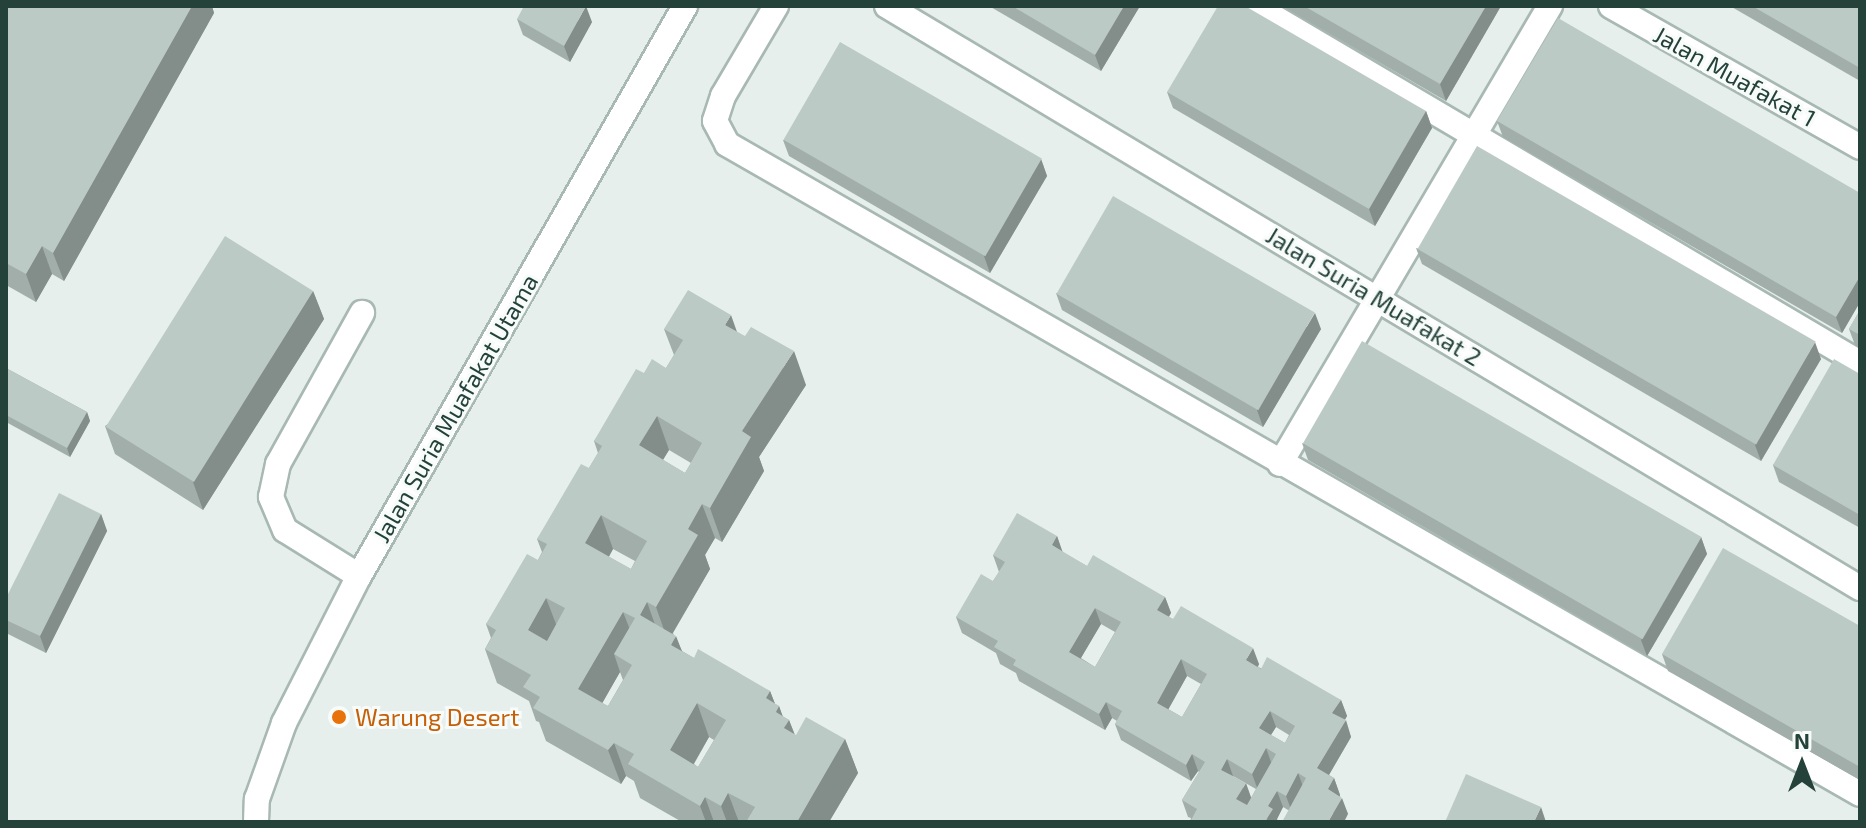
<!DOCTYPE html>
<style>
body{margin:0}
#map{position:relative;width:1866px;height:828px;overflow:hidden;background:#e6efeb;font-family:"Exo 2",sans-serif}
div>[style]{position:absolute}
.roads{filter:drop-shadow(2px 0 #a8b8b2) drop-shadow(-2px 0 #a8b8b2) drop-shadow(0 2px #a8b8b2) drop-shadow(0 -2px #a8b8b2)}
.minor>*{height:24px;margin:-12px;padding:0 12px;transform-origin:12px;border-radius:12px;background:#fff}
.wall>*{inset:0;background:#a1aea9}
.shaded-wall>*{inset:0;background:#838d89}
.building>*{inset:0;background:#bbcac4;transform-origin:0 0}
.dots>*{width:22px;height:22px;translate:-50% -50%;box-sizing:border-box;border:4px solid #f7fbf9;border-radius:50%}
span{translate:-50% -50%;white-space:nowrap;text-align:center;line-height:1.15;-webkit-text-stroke:6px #f7fbf9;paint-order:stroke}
.street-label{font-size:24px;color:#24423a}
.food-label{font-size:24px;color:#c56008}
.left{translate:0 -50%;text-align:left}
.frame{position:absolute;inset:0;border:8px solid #24423a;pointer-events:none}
.north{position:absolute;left:1762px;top:724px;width:80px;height:80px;-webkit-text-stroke:6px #f7fbf9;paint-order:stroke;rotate:0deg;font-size:22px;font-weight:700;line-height:32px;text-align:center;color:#24423a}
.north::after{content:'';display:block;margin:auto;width:28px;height:36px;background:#24423a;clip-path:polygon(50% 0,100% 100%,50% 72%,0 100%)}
</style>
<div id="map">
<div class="roads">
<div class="minor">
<i style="left:776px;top:6px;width:104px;rotate:120.5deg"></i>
<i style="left:723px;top:96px;width:26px;rotate:108deg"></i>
<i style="left:715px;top:121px;width:26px;rotate:62deg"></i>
<i style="left:727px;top:144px;width:1306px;rotate:29.84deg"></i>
<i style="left:887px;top:6px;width:1134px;rotate:30.89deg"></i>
<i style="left:1255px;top:6px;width:702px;rotate:30.54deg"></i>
<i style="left:1611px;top:6px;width:286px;rotate:29.5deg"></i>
<i style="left:1280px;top:464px;width:532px;rotate:-59.48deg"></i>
<i style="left:359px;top:576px;width:87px;rotate:-148.1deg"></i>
<i style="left:285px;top:530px;width:36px;rotate:-113deg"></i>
<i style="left:271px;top:497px;width:34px;rotate:-78deg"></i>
<i style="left:278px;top:464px;width:173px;rotate:-60.9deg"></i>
<i style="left:256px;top:822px;width:23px;rotate:-88deg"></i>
<i style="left:257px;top:799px;width:81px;rotate:-70.4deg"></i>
<i style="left:284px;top:723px;width:165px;rotate:-63deg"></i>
<i style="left:359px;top:576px;width:657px;rotate:-60.23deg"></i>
</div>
</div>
<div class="wall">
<i style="clip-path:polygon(6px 6px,212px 6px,214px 13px,64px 281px,52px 274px,36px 302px,6px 285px)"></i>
<i style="clip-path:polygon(989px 6px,1140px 6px,1101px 71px)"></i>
<i style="clip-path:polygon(1282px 6px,1501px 6px,1446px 101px)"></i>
<i style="clip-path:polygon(1730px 6px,1860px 6px,1860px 81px)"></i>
<i style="clip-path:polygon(517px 19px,592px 22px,570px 62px,523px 35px)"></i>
<i style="clip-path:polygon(1167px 92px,1426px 111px,1432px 128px,1375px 226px,1173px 108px)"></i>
<i style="clip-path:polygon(1497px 121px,1860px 193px,1860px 302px,1842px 333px,1503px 137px)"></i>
<i style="clip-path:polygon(783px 140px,1041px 159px,1047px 176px,990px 273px,789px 156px)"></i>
<i style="clip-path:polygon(1416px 248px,1821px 359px,1761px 461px,1422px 264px)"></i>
<i style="clip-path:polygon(313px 291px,324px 319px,203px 510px,115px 454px,105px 426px)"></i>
<i style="clip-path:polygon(1056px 293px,1321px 329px,1263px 427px,1062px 310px)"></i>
<i style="clip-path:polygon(1860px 310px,1860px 348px,1855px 345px,1849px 329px)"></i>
<i style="clip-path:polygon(evenodd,664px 329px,737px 332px,806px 385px,759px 457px,764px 471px,722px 542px,715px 538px,705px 555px,710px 569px,673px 633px,682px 651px,694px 658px,770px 691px,775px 704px,779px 706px,782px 716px,789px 720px,795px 735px,845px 739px,858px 773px,829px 822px,682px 822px,640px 798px,634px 781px,626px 776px,621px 784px,546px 741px,539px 722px,536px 721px,529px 701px,497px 683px,485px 649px,491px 638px,486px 624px,538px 560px,542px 552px,537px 539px,589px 468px,598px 453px,594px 441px,644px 373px,666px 368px,674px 355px,664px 329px,669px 450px,691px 463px,685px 473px,663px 460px,669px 450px,664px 329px,613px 549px,635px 561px,631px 569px,609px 557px,613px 549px,664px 329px,620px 672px,623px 680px,608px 706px,602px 703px,620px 672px,664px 329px,709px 737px,714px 740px,698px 767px,694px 764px,709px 737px)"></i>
<i style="clip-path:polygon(6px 368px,87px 412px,90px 421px,70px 457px,6px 422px)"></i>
<i style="clip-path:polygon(1860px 374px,1860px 528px,1779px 482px,1773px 465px)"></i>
<i style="clip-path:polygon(1302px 443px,1701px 537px,1707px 554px,1647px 656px,1308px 460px)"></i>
<i style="clip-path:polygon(101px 514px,107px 531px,46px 653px,6px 633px,6px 598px)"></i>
<i style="clip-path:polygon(evenodd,1057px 536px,1062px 552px,1087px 566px,1165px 597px,1171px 613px,1169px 617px,1259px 664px,1258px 667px,1341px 700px,1347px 716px,1345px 720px,1351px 737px,1329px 775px,1334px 778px,1340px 795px,1340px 796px,1348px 814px,1288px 810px,1283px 807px,1277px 819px,1278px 822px,1190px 822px,1191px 818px,1188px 817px,1182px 800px,1199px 772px,1198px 771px,1191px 781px,1121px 740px,1115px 724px,1117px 721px,1112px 718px,1105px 730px,1019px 681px,1016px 673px,1000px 664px,996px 653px,962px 633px,956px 617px,993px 581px,999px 572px,993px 555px,1057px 536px,1101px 624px,1115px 632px,1095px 667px,1081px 658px,1101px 624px,1057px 536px,1187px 676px,1201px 684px,1182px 717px,1168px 709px,1187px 676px,1057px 536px,1276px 727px,1289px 735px,1285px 743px,1271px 735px,1276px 727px,1057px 536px,1233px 776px,1256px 789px,1251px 798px,1233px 776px)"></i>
<i style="clip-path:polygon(1860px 626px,1860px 780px,1668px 671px,1662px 654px)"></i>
</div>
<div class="shaded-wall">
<i style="clip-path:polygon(192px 6px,212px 6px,214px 13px,64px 281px,53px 253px)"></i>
<i style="clip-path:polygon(586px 6px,592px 22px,570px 62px,564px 46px)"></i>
<i style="clip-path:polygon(1124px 6px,1140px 6px,1101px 71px,1095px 55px)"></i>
<i style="clip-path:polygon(1486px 6px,1501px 6px,1446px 101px,1440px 84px)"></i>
<i style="clip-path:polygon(1426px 111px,1432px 128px,1375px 226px,1369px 209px)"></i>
<i style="clip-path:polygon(1041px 159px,1047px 176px,990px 273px,984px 256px)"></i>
<i style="clip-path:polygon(42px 246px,52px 274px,36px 302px,26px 274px)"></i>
<i style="clip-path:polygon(1860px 276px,1860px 302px,1842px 333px,1836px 317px)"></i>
<i style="clip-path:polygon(313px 291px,324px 319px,203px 510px,193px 482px)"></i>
<i style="clip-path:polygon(1315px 313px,1321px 329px,1263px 427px,1257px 410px)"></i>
<i style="clip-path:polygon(731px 315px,743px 349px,725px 325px)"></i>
<i style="clip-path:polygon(1815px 342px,1821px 359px,1761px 461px,1755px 445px)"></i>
<i style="clip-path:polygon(794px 351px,806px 385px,759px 457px,764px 471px,722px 542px,710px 508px,742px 431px)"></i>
<i style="clip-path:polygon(87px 412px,90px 421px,70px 457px,67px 448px)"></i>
<i style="clip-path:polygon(657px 416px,669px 450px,651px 479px,639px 445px)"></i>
<i style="clip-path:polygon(702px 504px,715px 538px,705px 555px,710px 569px,668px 641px,656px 607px,688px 529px)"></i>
<i style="clip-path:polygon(101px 514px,107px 531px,46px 653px,40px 636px)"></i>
<i style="clip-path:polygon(601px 515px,613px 549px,597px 577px,585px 543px)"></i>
<i style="clip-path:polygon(1057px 536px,1063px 553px,1052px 545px)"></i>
<i style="clip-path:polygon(1701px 537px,1707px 554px,1647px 656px,1641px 640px)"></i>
<i style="clip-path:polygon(1165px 597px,1171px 613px,1163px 626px,1157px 610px)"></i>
<i style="clip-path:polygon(546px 598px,559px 632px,540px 664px,528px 630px)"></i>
<i style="clip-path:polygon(647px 602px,659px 636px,640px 615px)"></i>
<i style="clip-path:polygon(1095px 608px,1101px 624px,1075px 668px,1069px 652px)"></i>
<i style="clip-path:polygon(623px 612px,636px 645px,614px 654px,620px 672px,591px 723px,578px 689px)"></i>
<i style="clip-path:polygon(676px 636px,689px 669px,671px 645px)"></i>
<i style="clip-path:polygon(1253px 648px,1259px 664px,1252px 677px,1246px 660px)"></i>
<i style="clip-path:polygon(1181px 659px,1187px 676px,1163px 719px,1157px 703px)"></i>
<i style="clip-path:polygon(770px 691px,777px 709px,779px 706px,786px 725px,789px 720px,802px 754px,778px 732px,766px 698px)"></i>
<i style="clip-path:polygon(1341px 700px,1347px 716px,1338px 730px,1332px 713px)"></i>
<i style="clip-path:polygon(1106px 702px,1112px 718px,1105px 730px,1099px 714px)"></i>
<i style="clip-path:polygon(697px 703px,709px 737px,682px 784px,670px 750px)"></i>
<i style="clip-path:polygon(1270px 711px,1276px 727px,1265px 744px,1259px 728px)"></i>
<i style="clip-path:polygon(1346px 720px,1351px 737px,1323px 785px,1317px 768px)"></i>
<i style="clip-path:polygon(845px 739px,858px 773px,829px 822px,797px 822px)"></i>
<i style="clip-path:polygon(614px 743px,626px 776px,621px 784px,608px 750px)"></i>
<i style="clip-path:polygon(1266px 748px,1272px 765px,1258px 790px,1252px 774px)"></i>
<i style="clip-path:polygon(1192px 754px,1198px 771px,1191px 781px,1186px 765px)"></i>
<i style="clip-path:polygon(1227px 759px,1233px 776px,1221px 770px)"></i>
<i style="clip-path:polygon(1298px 773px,1304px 789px,1292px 812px,1286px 796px)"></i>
<i style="clip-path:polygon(1334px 778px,1340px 795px,1334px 806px,1328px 789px)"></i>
<i style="clip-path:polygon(1246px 783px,1252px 800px,1242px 815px,1236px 799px)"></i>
<i style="clip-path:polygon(1277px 791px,1283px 807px,1277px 819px,1278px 822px,1267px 822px,1268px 806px)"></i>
<i style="clip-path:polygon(728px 793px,739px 822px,727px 822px,721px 806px)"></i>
<i style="clip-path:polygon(705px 797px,714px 822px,706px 822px,700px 806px)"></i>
<i style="clip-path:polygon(1342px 798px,1348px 814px,1344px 822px,1328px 822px)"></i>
<i style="clip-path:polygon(1541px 807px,1546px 822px,1534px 822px)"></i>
</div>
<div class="building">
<i style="clip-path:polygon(6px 6px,192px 6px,53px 253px,42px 246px,26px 274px,6px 263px)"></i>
<i style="clip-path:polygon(524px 6px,586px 6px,564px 46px,517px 19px)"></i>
<i style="clip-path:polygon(1012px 6px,1124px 6px,1095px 55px)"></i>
<i style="clip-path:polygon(1218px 6px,1245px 6px,1426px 111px,1369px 209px,1167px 92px)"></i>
<i style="clip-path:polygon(1304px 6px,1486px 6px,1440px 84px)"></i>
<i style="clip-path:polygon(1752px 6px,1860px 6px,1860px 68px)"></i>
<i style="clip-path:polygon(1558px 18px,1860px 193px,1860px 276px,1836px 317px,1497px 121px)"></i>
<i style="left:840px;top:42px;width:233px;height:113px;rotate:30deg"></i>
<i style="left:1477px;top:146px;width:391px;height:119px;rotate:30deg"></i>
<i style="left:1113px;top:196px;width:233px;height:113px;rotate:30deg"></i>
<i style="left:225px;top:236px;width:104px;height:225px;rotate:32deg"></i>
<i style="clip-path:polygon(evenodd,688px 290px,731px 315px,725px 325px,745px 336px,751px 327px,794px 351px,742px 431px,751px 437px,710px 508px,702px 504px,688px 529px,698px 535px,656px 607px,647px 602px,640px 615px,676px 636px,671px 645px,694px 658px,698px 649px,770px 691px,766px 698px,779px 706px,776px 712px,789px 720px,784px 728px,796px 735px,806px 717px,845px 739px,797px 822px,746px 822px,755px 807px,728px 793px,721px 806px,705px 797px,700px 806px,628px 764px,634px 754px,614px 743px,608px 750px,533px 708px,540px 697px,523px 687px,531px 675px,485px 649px,496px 630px,486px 624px,527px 554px,538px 560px,547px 544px,537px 539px,581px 464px,589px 468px,602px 446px,594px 441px,636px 369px,644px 373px,652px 359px,666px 368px,683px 340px,664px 329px,688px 290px,657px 416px,702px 443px,685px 473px,639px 445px,657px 416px,688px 290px,601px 515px,647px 541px,631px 569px,585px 543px,601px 515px,688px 290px,546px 598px,565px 608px,547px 641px,528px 630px,546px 598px,688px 290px,623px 612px,635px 618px,614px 654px,632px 665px,608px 706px,578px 689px,623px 612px,688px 290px,697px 703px,726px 720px,698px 767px,670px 750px,697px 703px)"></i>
<i style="clip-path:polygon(1860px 310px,1860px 335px,1849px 329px)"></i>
<i style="left:1362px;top:341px;width:392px;height:118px;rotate:30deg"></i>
<i style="clip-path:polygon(1834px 359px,1860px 374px,1860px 515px,1773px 465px)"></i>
<i style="clip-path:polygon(6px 368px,87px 412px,67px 448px,6px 415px)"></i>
<i style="clip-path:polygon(59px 493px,101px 514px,40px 636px,6px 620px,6px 598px)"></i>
<i style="clip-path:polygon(evenodd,1017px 513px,1057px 536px,1052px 545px,1087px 566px,1093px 555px,1165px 597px,1157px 610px,1173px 619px,1181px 606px,1253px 648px,1246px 660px,1261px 669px,1267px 657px,1341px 700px,1332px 713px,1346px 720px,1317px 768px,1334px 778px,1328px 789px,1342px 798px,1328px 822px,1282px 822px,1306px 778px,1298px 773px,1286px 796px,1277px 791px,1268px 806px,1273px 809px,1266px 820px,1270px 822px,1190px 822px,1197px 809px,1182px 800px,1205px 762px,1192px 754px,1186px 765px,1115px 724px,1122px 711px,1106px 702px,1099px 714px,1013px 665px,1016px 660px,994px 647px,998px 641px,956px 617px,981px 574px,993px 581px,1005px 562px,993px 555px,1017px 513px,1095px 608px,1121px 622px,1095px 667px,1069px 652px,1095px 608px,1017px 513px,1181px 659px,1207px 674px,1182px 717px,1157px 703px,1181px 659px,1017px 513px,1270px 711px,1295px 726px,1285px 743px,1259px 728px,1270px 711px,1017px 513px,1266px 748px,1276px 754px,1247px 805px,1236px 799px,1246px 783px,1221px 770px,1227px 759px,1252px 774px,1266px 748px)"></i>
<i style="clip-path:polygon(1723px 548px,1860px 626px,1860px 767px,1662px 654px)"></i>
<i style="clip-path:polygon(1466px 774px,1541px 807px,1534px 822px,1445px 822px)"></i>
</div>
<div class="dots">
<i style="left:339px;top:717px;background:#e8710a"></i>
</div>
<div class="street-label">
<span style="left:1735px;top:76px;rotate:29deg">Jalan Muafakat 1</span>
<span style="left:1374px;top:296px;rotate:31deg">Jalan Suria Muafakat 2</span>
<span style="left:455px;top:408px;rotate:-60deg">Jalan Suria Muafakat Utama</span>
</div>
<div class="food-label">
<span class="left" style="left:355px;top:717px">Warung Desert</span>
</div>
<div class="frame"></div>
<div class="north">N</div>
</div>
